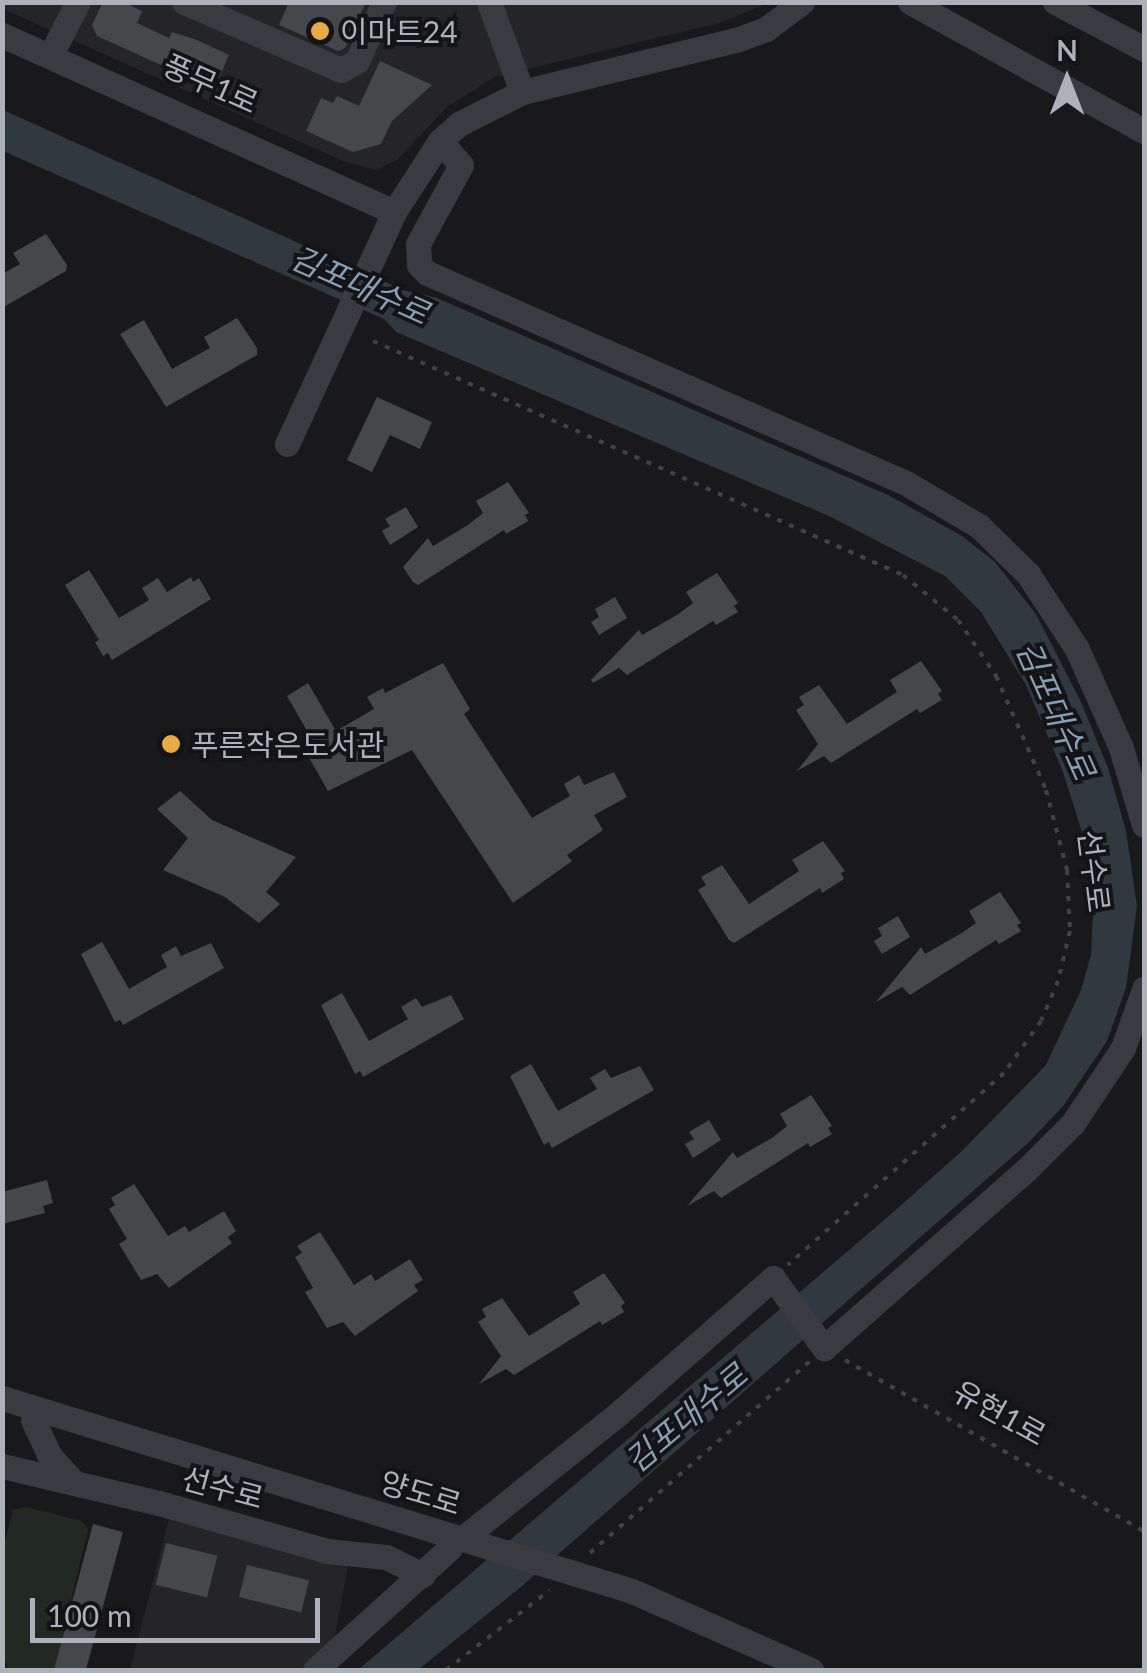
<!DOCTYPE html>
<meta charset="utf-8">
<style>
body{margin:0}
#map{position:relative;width:1147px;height:1673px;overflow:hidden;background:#19191b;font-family:Lato,"Noto Sans KR",sans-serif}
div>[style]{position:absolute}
.built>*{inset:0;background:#252528}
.green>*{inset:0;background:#212922}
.water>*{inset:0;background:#30393f}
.building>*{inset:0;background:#46474b;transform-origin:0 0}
.path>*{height:4px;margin-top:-2px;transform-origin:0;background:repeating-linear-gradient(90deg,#404247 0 5px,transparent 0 13px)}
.minor>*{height:25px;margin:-12.5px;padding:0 12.5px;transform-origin:12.5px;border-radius:12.5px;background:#3a3b40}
.dots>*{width:28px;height:28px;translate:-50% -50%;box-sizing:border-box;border:5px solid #141416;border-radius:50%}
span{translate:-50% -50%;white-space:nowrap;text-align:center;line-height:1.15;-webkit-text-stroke:8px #141416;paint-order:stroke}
.poi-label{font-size:30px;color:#acb1ba}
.left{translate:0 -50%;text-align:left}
.street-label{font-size:30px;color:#acb1ba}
.water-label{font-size:32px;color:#869fb3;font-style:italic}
.frame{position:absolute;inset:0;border:5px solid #acb1ba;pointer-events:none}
.north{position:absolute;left:1017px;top:30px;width:100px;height:100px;-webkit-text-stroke:8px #141416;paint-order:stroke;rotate:0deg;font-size:28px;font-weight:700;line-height:40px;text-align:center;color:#acb1ba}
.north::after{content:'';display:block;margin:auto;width:35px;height:45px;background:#acb1ba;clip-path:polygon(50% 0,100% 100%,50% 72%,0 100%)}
.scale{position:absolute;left:30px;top:1598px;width:290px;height:45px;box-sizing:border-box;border:5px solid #acb1ba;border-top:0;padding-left:12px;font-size:30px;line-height:35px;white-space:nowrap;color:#acb1ba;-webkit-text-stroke:8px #141416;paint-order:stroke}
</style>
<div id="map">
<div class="built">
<i style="clip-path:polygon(3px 2px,768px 3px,723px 22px,495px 77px,448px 106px,397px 160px,376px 170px,343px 161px,3px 9px)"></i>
<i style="clip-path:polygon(169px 1519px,348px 1565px,334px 1642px,305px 1670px,130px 1670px)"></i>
</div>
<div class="green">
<i style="clip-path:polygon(26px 1507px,82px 1521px,88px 1530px,54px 1670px,8px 1670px,3px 1654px,3px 1549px,13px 1510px)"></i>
</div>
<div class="water">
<i style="clip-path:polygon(3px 110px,403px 290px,437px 298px,888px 495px,962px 536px,995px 562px,1036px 614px,1081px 702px,1108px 768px,1126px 831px,1137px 906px,1126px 988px,1107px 1041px,1063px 1106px,1029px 1142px,522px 1586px,418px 1670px,358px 1670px,890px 1215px,962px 1151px,1046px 1065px,1081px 990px,1091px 955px,1094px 891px,1081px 829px,1063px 772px,1026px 685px,981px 612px,945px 576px,829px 516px,396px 332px,384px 319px,3px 151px)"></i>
</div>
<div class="building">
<i style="clip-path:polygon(103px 2px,123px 2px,142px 11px,137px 23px,169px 38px,172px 32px,197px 40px,229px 55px,214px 89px,97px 36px,92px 25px)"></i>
<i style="clip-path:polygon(289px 2px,366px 2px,345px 48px,338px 51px,279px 25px)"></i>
<i style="clip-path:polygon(380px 61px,432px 85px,392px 121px,381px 144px,353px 152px,306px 131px,321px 98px,333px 103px,337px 96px,359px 106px)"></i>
<i style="clip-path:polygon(46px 234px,67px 265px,66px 271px,2px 308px,2px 274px,20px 264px,13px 253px)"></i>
<i style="clip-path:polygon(237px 318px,257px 348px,257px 355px,166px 407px,120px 334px,144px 320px,172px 369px,210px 348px,204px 337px)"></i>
<i style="clip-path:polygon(377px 397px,432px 422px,420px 449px,390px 435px,372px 472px,347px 460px)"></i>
<i style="clip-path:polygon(508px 482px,529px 513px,525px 515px,528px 521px,506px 534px,504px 530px,418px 585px,413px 582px,403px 567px,428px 538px,433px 546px,468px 525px,483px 513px,476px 501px)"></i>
<i style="clip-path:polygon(406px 507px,418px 527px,390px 545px,382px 531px,390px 526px,385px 519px)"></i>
<i style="clip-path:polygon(89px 570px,119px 618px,149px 600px,142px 588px,158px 578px,167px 592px,191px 577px,193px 582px,199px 578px,211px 599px,112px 660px,108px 653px,103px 656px,95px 642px,99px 640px,65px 585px)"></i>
<i style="clip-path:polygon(717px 573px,738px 603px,734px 606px,738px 612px,716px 625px,713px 621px,627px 675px,619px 668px,593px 683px,591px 680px,639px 630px,642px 635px,677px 615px,693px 603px,686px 592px)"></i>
<i style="clip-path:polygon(615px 597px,627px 618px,599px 635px,591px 622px,599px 617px,595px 609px)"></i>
<i style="clip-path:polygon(921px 661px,942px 691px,938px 694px,942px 700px,920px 713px,917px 709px,831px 763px,824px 756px,797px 771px,818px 744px,796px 710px,804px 705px,799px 697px,819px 685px,847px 724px,897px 692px,890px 680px)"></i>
<i style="clip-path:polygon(443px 663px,470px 709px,464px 714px,532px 818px,570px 796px,564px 784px,579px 775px,584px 785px,614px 772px,627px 797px,594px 815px,603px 830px,567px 855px,572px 861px,513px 903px,412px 750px,328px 791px,304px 749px,314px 743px,287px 696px,308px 683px,336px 731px,374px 709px,367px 697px,383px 688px,385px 693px)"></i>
<i style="clip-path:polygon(180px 791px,212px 820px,296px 857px,266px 892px,280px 904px,259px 923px,225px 897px,163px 870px,188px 838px,157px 809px)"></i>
<i style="clip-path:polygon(823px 841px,845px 871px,841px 873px,844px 879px,822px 893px,820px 888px,734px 943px,729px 940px,698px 890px,706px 885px,701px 877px,722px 865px,749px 904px,799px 871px,792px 860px)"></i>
<i style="clip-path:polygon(1000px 892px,1021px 923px,1017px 925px,1021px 931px,999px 944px,996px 940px,910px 995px,902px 987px,876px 1002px,921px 947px,925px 954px,960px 934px,976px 923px,969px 911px)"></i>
<i style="clip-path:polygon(898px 916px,910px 937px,882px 954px,874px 941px,882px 936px,878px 928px)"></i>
<i style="clip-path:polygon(102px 942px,129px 989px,167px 967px,161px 955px,176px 946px,181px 956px,211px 943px,224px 968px,123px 1025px,120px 1020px,115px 1022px,81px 954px)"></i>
<i style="clip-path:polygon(342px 993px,369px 1041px,408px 1019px,401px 1007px,416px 998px,422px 1007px,451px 995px,464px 1019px,363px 1077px,360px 1071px,355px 1074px,321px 1005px)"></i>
<i style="clip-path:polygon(531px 1064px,558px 1111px,597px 1089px,590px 1078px,605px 1069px,611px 1078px,640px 1066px,654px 1090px,552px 1148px,549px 1142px,544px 1145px,510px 1076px)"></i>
<i style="clip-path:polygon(811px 1095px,832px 1126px,828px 1128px,832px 1134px,810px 1147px,808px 1143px,721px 1198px,714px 1191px,687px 1206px,733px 1152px,737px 1158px,772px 1138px,787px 1126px,780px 1114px)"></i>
<i style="clip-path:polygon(709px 1120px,721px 1140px,693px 1158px,685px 1144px,694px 1139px,689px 1132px)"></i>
<i style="clip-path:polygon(47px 1180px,53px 1203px,43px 1206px,45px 1213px,2px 1224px,2px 1192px)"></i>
<i style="clip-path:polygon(134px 1184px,168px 1236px,185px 1226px,189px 1232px,224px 1211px,236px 1231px,228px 1237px,232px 1243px,169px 1288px,157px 1274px,141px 1280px,119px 1244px,127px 1239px,109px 1209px,115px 1205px,111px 1198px)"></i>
<i style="clip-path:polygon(320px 1232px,354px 1285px,371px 1274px,375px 1281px,410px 1259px,423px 1280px,414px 1285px,418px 1291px,355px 1336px,343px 1322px,327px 1328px,305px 1292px,313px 1288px,295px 1257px,302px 1253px,297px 1246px)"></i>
<i style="clip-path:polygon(604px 1273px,625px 1303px,621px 1306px,624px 1312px,602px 1325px,600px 1321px,514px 1375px,506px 1369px,479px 1384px,501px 1356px,478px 1322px,486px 1317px,482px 1309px,502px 1298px,529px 1336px,580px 1304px,573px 1292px)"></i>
<i style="left:93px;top:1524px;width:31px;height:151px;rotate:15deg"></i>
<i style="left:166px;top:1543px;width:53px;height:43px;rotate:14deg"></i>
<i style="left:247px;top:1565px;width:64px;height:33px;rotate:14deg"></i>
</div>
<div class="path">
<i style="left:373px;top:341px;width:579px;rotate:23.82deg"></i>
<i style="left:903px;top:575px;width:71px;rotate:39.3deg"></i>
<i style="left:958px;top:620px;width:68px;rotate:55.8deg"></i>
<i style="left:996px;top:676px;width:124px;rotate:66.3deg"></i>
<i style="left:1046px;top:790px;width:83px;rotate:75.3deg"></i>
<i style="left:1067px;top:870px;width:61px;rotate:87.2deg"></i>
<i style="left:1070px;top:931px;width:51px;rotate:103.5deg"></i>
<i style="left:1058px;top:981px;width:43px;rotate:113deg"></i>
<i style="left:1041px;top:1021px;width:64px;rotate:125.4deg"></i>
<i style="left:1004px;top:1073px;width:289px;rotate:138.4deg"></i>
<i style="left:845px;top:1360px;width:344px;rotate:29.8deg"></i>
<i style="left:590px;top:1553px;width:291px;rotate:-41.1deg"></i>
<i style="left:446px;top:1670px;width:131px;rotate:-37.6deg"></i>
</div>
<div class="minor">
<i style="left:184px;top:2px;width:171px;rotate:23.4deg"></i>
<i style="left:341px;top:70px;width:18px;rotate:-29deg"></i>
<i style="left:357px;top:61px;width:65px;rotate:-65.4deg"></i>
<i style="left:489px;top:2px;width:96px;rotate:69.9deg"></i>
<i style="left:910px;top:2px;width:267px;rotate:28.9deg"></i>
<i style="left:1055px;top:2px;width:101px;rotate:27.8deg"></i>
<i style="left:2px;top:35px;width:430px;rotate:24.3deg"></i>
<i style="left:50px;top:56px;width:61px;rotate:-62.6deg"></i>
<i style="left:440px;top:141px;width:32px;rotate:49deg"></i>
<i style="left:461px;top:165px;width:90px;rotate:118.6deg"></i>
<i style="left:418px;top:244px;width:21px;rotate:87deg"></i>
<i style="left:419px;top:265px;width:11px;rotate:45deg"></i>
<i style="left:427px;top:273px;width:523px;rotate:23.67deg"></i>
<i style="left:906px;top:483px;width:85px;rotate:30.5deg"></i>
<i style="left:979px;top:526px;width:69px;rotate:44.4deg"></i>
<i style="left:1028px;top:574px;width:90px;rotate:56.8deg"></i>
<i style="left:1077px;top:649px;width:108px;rotate:66deg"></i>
<i style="left:1121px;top:748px;width:80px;rotate:73.4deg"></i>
<i style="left:287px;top:444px;width:255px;rotate:-65.2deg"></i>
<i style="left:394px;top:212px;width:85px;rotate:-57.1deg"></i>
<i style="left:440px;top:141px;width:25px;rotate:-42deg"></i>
<i style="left:459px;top:124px;width:71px;rotate:-26.9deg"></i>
<i style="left:522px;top:92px;width:220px;rotate:-13.7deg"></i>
<i style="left:736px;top:40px;width:32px;rotate:-20deg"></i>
<i style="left:766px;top:29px;width:45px;rotate:-36.9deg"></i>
<i style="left:2px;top:1398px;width:659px;rotate:17.03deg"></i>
<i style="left:632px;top:1591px;width:196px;rotate:23.8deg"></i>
<i style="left:33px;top:1420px;width:38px;rotate:65deg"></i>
<i style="left:49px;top:1455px;width:36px;rotate:48deg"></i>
<i style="left:2px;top:1466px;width:161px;rotate:13.3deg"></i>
<i style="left:159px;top:1503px;width:175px;rotate:15.9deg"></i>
<i style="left:327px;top:1551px;width:59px;rotate:5.8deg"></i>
<i style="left:386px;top:1557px;width:41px;rotate:25.9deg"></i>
<i style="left:462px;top:1539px;width:201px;rotate:-38.7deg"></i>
<i style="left:619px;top:1413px;width:205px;rotate:-41.2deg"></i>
<i style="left:773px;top:1278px;width:87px;rotate:53.9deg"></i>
<i style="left:824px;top:1348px;width:269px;rotate:-41.4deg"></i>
<i style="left:1026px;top:1170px;width:66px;rotate:-45deg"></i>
<i style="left:1073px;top:1123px;width:90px;rotate:-56.3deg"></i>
<i style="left:1123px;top:1048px;width:63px;rotate:-70.4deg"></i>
<i style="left:315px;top:1670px;width:181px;rotate:-42.1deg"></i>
</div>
<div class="dots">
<i style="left:320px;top:31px;background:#e8ab45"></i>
<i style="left:171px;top:744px;background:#e8ab45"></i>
</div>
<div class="poi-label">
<span class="left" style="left:340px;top:31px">이마트24</span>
<span class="left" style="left:191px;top:744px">푸른작은도서관</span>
</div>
<div class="street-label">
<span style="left:211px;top:83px;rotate:24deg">풍무1로</span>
<span style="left:1095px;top:871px;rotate:83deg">선수로</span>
<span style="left:1000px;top:1412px;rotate:29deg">유현1로</span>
<span style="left:223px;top:1487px;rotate:15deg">선수로</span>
<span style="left:421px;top:1492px;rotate:17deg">양도로</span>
</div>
<div class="water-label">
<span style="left:360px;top:285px;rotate:24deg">김포대수로</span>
<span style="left:1056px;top:710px;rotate:66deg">김포대수로</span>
<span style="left:686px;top:1418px;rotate:-40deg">김포대수로</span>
</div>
<div class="frame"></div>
<div class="north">N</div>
<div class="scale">100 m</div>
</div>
